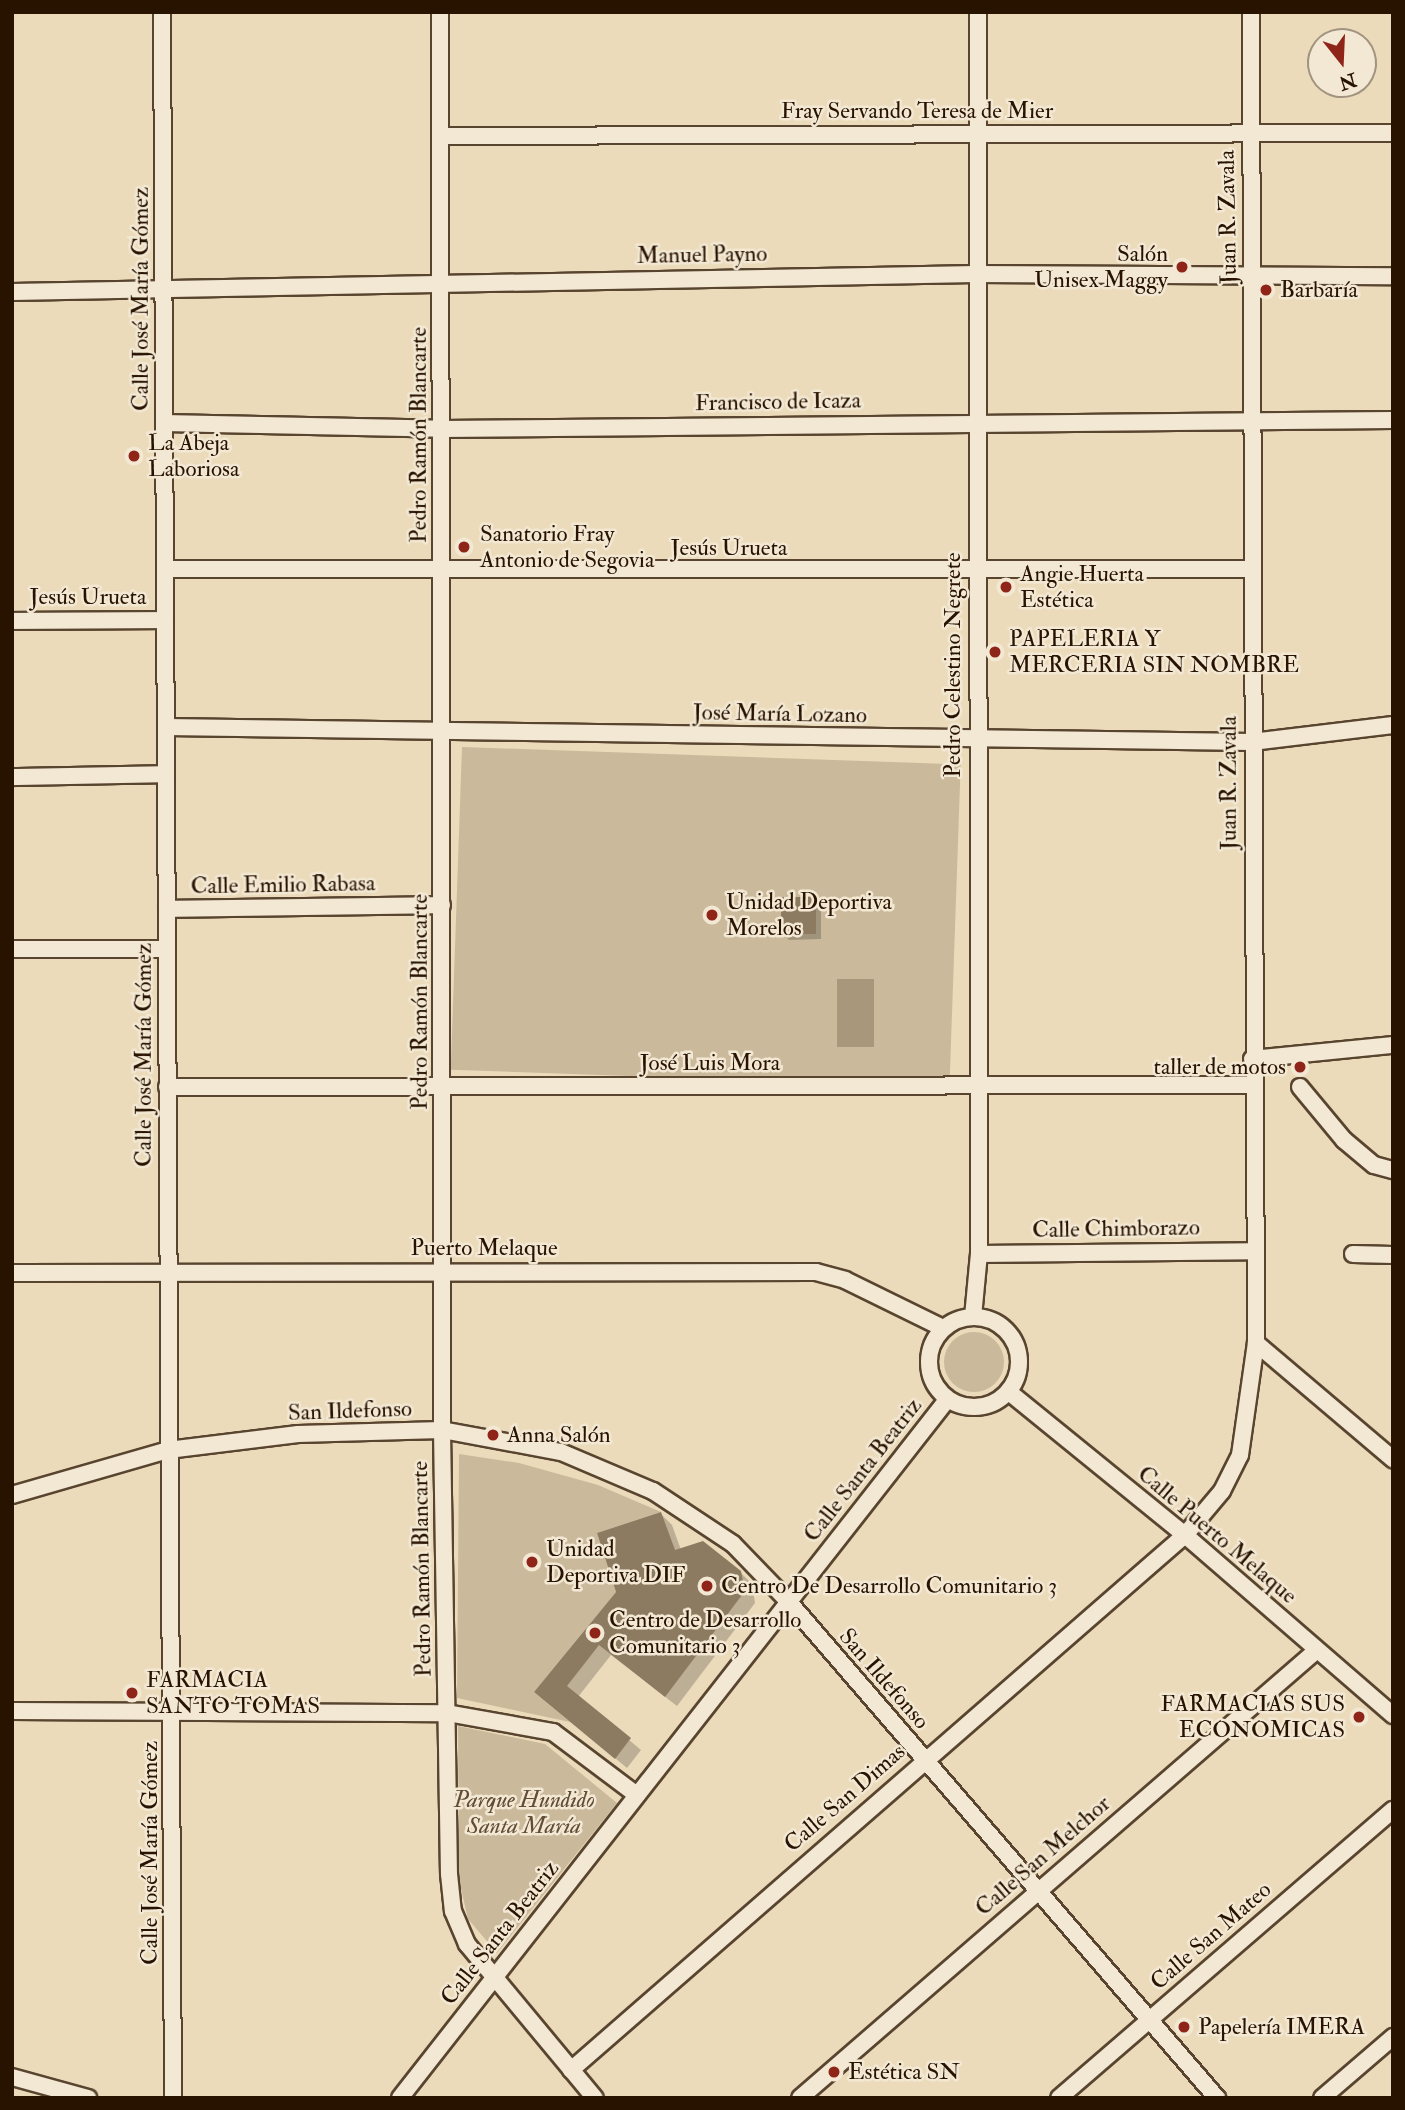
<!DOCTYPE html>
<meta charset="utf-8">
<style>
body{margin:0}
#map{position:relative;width:1405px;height:2110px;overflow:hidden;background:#ebdbbb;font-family:"IM FELL Double Pica",serif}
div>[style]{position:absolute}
.green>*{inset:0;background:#cab99b;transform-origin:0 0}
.round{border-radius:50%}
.water>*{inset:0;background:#a9977b;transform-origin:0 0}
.shadow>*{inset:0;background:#0003}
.building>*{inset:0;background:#8d7b61;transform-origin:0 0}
.roads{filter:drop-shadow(2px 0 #59452f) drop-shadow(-2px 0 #59452f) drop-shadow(0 2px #59452f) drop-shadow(0 -2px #59452f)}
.street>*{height:16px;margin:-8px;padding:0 8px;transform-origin:8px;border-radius:8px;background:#f2e8d3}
.street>.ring{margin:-8px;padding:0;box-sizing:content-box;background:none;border:16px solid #f2e8d3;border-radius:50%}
.dots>*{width:19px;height:19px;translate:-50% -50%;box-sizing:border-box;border:4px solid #f2e8d3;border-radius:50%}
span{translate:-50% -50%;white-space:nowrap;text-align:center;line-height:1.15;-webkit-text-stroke:5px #f2e8d3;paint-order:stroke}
.street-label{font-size:23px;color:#281300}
.poi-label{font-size:23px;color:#281300}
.right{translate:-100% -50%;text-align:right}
.left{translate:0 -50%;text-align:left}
.park-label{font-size:23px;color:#614d36;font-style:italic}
.frame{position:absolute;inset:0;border:14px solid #281300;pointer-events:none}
.north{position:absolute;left:1307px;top:28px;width:70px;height:70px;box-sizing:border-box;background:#f2e8d3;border:2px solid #a1937f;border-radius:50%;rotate:162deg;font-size:19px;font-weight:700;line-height:28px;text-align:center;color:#281300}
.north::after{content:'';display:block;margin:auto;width:24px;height:32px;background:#8f2418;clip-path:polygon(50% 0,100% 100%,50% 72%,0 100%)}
</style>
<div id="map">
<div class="green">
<i style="left:462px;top:747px;width:499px;height:323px;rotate:2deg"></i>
<i class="round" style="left:944px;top:1332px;width:60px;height:60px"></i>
<i style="clip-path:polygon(459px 1454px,519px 1463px,598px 1485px,661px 1512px,597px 1533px,616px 1592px,534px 1692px,570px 1722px,457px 1698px)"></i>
<i style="clip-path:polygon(458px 1726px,545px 1744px,617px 1803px,497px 1953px,468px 1919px,459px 1880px)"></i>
</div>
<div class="water">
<i style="left:837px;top:979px;width:37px;height:68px"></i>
</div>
<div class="shadow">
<i style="clip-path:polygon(815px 899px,821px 905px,821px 939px,789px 940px,783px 934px)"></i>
<i style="clip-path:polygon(661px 1514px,672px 1525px,681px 1550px,740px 1572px,752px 1584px,755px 1603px,677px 1706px,611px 1655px,578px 1697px,641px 1750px,627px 1768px,536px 1692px,618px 1592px)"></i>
</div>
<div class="building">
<i style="left:816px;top:897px;width:37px;height:35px;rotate:90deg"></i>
<i style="clip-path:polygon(661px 1512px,675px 1550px,703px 1541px,741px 1571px,745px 1591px,665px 1697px,599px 1645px,567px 1686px,631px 1738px,615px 1759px,534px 1692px,616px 1592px,597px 1533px)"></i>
</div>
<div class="roads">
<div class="street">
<i style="left:162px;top:12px;width:2086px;rotate:89.7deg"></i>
<i style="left:440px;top:12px;width:1418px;rotate:89.92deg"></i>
<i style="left:442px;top:1430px;width:444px;rotate:89.1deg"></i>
<i style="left:449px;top:1874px;width:37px;rotate:84deg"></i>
<i style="left:453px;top:1911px;width:36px;rotate:67deg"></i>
<i style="left:467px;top:1944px;width:200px;rotate:50.3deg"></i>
<i style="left:441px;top:136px;width:952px;rotate:-0.18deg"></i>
<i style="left:12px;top:292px;width:964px;rotate:-1.07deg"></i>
<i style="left:976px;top:274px;width:417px;rotate:0.3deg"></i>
<i style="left:164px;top:423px;width:278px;rotate:1.2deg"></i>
<i style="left:442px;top:429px;width:951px;rotate:-0.54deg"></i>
<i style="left:165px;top:569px;width:1086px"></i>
<i style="left:12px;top:621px;width:153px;rotate:-0.4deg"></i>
<i style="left:166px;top:727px;width:1086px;rotate:0.79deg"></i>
<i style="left:1252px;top:742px;width:142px;rotate:-6.9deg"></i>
<i style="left:12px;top:777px;width:154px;rotate:-1.1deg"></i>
<i style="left:167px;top:909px;width:275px;rotate:-0.8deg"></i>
<i style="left:12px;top:949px;width:155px"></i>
<i style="left:1252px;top:1059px;width:142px;rotate:-5.7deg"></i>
<i style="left:167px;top:1087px;width:1085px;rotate:-0.11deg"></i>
<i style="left:1300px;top:1087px;width:69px;rotate:50.3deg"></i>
<i style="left:1344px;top:1140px;width:39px;rotate:40deg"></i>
<i style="left:1374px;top:1165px;width:20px;rotate:15deg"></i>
<i style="left:979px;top:1254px;width:274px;rotate:-0.6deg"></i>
<i style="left:1353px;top:1254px;width:40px;rotate:1.4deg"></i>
<i style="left:12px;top:1273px;width:804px;rotate:-0.07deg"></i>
<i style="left:816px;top:1272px;width:30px;rotate:15deg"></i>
<i style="left:845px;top:1280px;width:109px;rotate:26.1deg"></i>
<i class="ring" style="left:929px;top:1317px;width:74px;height:74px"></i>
<i style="left:973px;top:1317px;width:63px;rotate:-84.6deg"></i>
<i style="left:979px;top:1254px;width:1242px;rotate:-90.05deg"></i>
<i style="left:1256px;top:1343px;width:180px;rotate:40.3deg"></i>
<i style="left:1009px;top:1392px;width:227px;rotate:39.1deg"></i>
<i style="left:1185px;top:1535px;width:275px;rotate:40.9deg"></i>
<i style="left:12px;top:1495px;width:162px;rotate:-16.1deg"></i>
<i style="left:168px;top:1450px;width:131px;rotate:-7deg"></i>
<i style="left:298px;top:1434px;width:144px;rotate:-1.6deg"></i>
<i style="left:442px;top:1430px;width:121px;rotate:10.5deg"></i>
<i style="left:561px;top:1452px;width:100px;rotate:23deg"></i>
<i style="left:653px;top:1491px;width:96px;rotate:33.5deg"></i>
<i style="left:733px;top:1544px;width:79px;rotate:46deg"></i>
<i style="left:788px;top:1601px;width:657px;rotate:49.2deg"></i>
<i style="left:12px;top:1711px;width:435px;rotate:0.3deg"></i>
<i style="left:447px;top:1713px;width:108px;rotate:10.2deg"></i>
<i style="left:553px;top:1732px;width:105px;rotate:36.9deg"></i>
<i style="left:571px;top:2070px;width:814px;rotate:-41.07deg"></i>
<i style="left:1185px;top:1535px;width:57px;rotate:-49.9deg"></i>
<i style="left:1222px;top:1491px;width:40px;rotate:-63.4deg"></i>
<i style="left:1240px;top:1455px;width:113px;rotate:-81.9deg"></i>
<i style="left:1256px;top:1343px;width:1331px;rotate:-90.22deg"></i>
<i style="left:12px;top:2077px;width:79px;rotate:15.4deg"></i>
<i style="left:400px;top:2098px;width:887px;rotate:-51.92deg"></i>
<i style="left:800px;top:2098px;width:684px;rotate:-40.91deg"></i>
<i style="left:1059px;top:2098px;width:441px;rotate:-40.8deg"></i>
<i style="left:1322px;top:2098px;width:94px;rotate:-40.7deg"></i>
</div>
</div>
<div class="dots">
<i style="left:1182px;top:267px;background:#8f2418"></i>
<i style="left:1266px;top:290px;background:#8f2418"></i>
<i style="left:134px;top:456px;background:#8f2418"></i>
<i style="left:464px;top:547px;background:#8f2418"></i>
<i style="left:1006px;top:587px;background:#8f2418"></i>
<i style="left:995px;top:652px;background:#8f2418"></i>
<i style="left:712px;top:915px;background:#8f2418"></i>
<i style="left:1300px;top:1067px;background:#8f2418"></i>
<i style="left:493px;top:1435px;background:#8f2418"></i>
<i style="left:532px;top:1562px;background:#8f2418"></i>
<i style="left:707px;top:1586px;background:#8f2418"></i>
<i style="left:595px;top:1633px;background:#8f2418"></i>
<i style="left:132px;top:1693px;background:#8f2418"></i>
<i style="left:1359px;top:1717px;background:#8f2418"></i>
<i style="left:1184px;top:2027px;background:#8f2418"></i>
<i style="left:834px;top:2072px;background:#8f2418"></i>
</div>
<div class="street-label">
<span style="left:917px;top:111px">Fray Servando Teresa de Mier</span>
<span style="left:1228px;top:217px;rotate:-91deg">Juan R. Zavala</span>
<span style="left:702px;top:255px;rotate:-1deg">Manuel Payno</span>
<span style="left:141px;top:299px;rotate:-90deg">Calle José María Gómez</span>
<span style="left:778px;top:402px;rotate:-1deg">Francisco de Icaza</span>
<span style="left:419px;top:435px;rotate:-90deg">Pedro Ramón Blancarte</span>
<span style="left:729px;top:548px">Jesús Urueta</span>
<span style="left:88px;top:597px">Jesús Urueta</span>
<span style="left:953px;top:665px;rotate:-90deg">Pedro Celestino Negrete</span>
<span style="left:780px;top:714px;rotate:1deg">José María Lozano</span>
<span style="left:1229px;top:783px;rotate:-90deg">Juan R. Zavala</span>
<span style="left:283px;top:885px;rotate:-1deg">Calle Emilio Rabasa</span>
<span style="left:420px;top:1002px;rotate:-90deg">Pedro Ramón Blancarte</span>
<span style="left:144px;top:1055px;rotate:-90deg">Calle José María Gómez</span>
<span style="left:710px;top:1063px">José Luis Mora</span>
<span style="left:1116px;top:1229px;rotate:-1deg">Calle Chimborazo</span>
<span style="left:484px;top:1248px">Puerto Melaque</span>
<span style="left:350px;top:1411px;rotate:-2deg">San Ildefonso</span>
<span style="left:863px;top:1470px;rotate:-52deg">Calle Santa Beatriz</span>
<span style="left:1217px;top:1535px;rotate:40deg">Calle Puerto Melaque</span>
<span style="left:422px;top:1569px;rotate:-91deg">Pedro Ramón Blancarte</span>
<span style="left:884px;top:1679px;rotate:49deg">San Ildefonso</span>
<span style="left:845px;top:1798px;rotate:-41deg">Calle San Dimas</span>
<span style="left:150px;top:1853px;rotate:-90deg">Calle José María Gómez</span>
<span style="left:1043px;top:1856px;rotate:-41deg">Calle San Melchor</span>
<span style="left:500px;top:1933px;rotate:-52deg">Calle Santa Beatriz</span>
<span style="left:1211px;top:1936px;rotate:-41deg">Calle San Mateo</span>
</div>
<div class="poi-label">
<span class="right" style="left:1168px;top:267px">Salón<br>Unisex Maggy</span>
<span class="left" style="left:1280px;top:290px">Barbaría</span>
<span class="left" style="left:148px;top:456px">La Abeja<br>Laboriosa</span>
<span class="left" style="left:480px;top:547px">Sanatorio Fray<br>Antonio de Segovia</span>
<span class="left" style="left:1020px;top:587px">Angie Huerta<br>Estética</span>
<span class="left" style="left:1009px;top:652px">PAPELERIA Y<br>MERCERIA SIN NOMBRE</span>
<span class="left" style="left:726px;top:915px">Unidad Deportiva<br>Morelos</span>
<span class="right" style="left:1286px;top:1067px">taller de motos</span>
<span class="left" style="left:507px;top:1435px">Anna Salón</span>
<span class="left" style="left:546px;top:1562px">Unidad<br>Deportiva DIF</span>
<span class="left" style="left:721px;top:1586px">Centro De Desarrollo Comunitario 3</span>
<span class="left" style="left:609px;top:1633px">Centro de Desarrollo<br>Comunitario 3</span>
<span class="left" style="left:146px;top:1693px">FARMACIA<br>SANTO TOMAS</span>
<span class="right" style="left:1345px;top:1717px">FARMACIAS SUS<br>ECONOMICAS</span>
<span class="left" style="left:1198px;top:2027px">Papelería IMERA</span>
<span class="left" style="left:848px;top:2072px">Estética SN</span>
</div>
<div class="park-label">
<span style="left:524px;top:1813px">Parque Hundido<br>Santa María</span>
</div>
<div class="frame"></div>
<div class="north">N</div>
</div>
